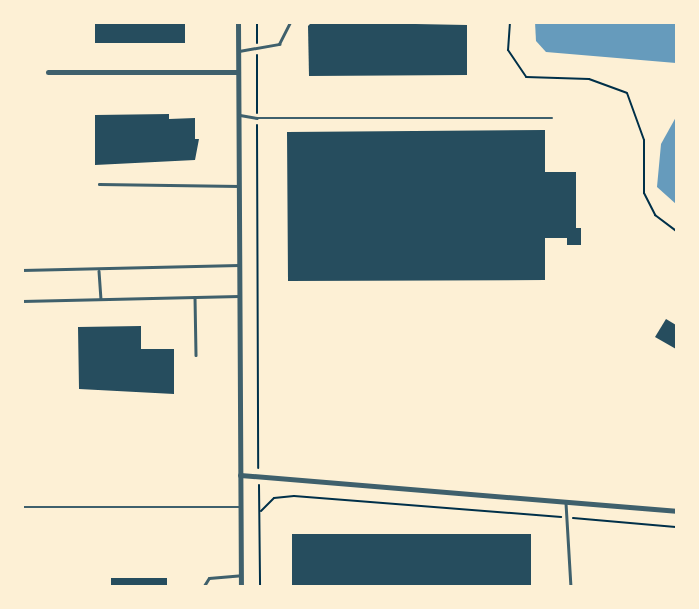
<!DOCTYPE html>
<style>
body{margin:0}
#map{position:relative;width:699px;height:609px;overflow:hidden;background:#fdf0d5;font-family:"Source Serif 4",serif}
div>[style]{position:absolute}
.water>*{inset:0;background:#669bbc}
.building>*{inset:0;background:#264d5e;transform-origin:0 0}
.path>*{height:2px;margin:-1px;padding:0 1px;transform-origin:1px;border-radius:1px;background:#003049}
.service>*{height:2.5px;margin:-1.25px;padding:0 1.25px;transform-origin:1.25px;border-radius:1.25px;background:#3f606c}
.minor>*{height:5px;margin:-2.5px;padding:0 2.5px;transform-origin:2.5px;border-radius:2.5px;background:#3f606c}
span{translate:-50% -50%;white-space:nowrap;text-align:center;line-height:1.15;-webkit-text-stroke:4.5px #fdf0d5;paint-order:stroke}
.frame{position:absolute;inset:0;border:24px solid #fdf0d5;pointer-events:none}
</style>
<div id="map">
<div class="water">
<i style="clip-path:polygon(535px 22px,676px 23px,676px 63px,546px 52px,536px 41px)"></i>
<i style="clip-path:polygon(676px 117px,676px 204px,657px 187px,661px 144px)"></i>
</div>
<div class="building">
<i style="left:95px;top:22px;width:90px;height:21px"></i>
<i style="clip-path:polygon(312px 22px,467px 25px,467px 75px,309px 76px,308px 26px)"></i>
<i style="clip-path:polygon(169px 114px,169px 119px,195px 118px,195px 139px,199px 139px,195px 160px,95px 165px,95px 115px)"></i>
<i style="clip-path:polygon(545px 130px,545px 172px,576px 172px,576px 228px,581px 228px,581px 245px,567px 245px,567px 238px,545px 238px,545px 280px,288px 281px,287px 132px)"></i>
<i style="clip-path:polygon(666px 319px,676px 325px,676px 349px,655px 337px)"></i>
<i style="clip-path:polygon(141px 326px,141px 349px,174px 349px,174px 394px,79px 389px,78px 327px)"></i>
<i style="left:531px;top:534px;width:52px;height:239px;rotate:90deg"></i>
<i style="left:111px;top:578px;width:56px;height:8px"></i>
</div>
<div class="path">
<i style="left:257px;top:22px;width:21px;rotate:90deg"></i>
<i style="left:510px;top:22px;width:28px;rotate:94deg"></i>
<i style="left:508px;top:50px;width:32px;rotate:56deg"></i>
<i style="left:526px;top:77px;width:63px;rotate:1.8deg"></i>
<i style="left:589px;top:79px;width:40px;rotate:20.2deg"></i>
<i style="left:627px;top:93px;width:50px;rotate:70.1deg"></i>
<i style="left:644px;top:140px;width:53px;rotate:90deg"></i>
<i style="left:644px;top:193px;width:25px;rotate:63deg"></i>
<i style="left:655px;top:215px;width:26px;rotate:37deg"></i>
<i style="left:257px;top:55px;width:58px;rotate:90deg"></i>
<i style="left:257px;top:125px;width:343px;rotate:89.8deg"></i>
<i style="left:259px;top:485px;width:101px;rotate:89.4deg"></i>
<i style="left:261px;top:511px;width:18px;rotate:-45deg"></i>
<i style="left:274px;top:498px;width:20px;rotate:-6deg"></i>
<i style="left:294px;top:496px;width:268px;rotate:4.5deg"></i>
<i style="left:573px;top:518px;width:103px;rotate:5deg"></i>
</div>
<div class="service">
<i style="left:239px;top:51px;width:41px;rotate:-9.9deg"></i>
<i style="left:279px;top:44px;width:25px;rotate:-63deg"></i>
<i style="left:240px;top:115px;width:17px;rotate:10deg"></i>
<i style="left:257px;top:118px;width:295px"></i>
<i style="left:99px;top:184px;width:140px;rotate:0.8deg"></i>
<i style="left:22px;top:270px;width:217px;rotate:-1.3deg"></i>
<i style="left:99px;top:271px;width:28px;rotate:86deg"></i>
<i style="left:195px;top:297px;width:58px;rotate:89deg"></i>
<i style="left:22px;top:301px;width:217px;rotate:-1.3deg"></i>
<i style="left:566px;top:503px;width:83px;rotate:86.6deg"></i>
<i style="left:22px;top:507px;width:218px"></i>
<i style="left:204px;top:586px;width:9px;rotate:-58deg"></i>
<i style="left:209px;top:578px;width:32px;rotate:-5deg"></i>
</div>
<div class="minor">
<i style="left:238px;top:22px;width:564px;rotate:89.7deg"></i>
<i style="left:48px;top:72px;width:190px"></i>
<i style="left:240px;top:475px;width:437px;rotate:4.7deg"></i>
</div>
<div class="frame"></div>
</div>
